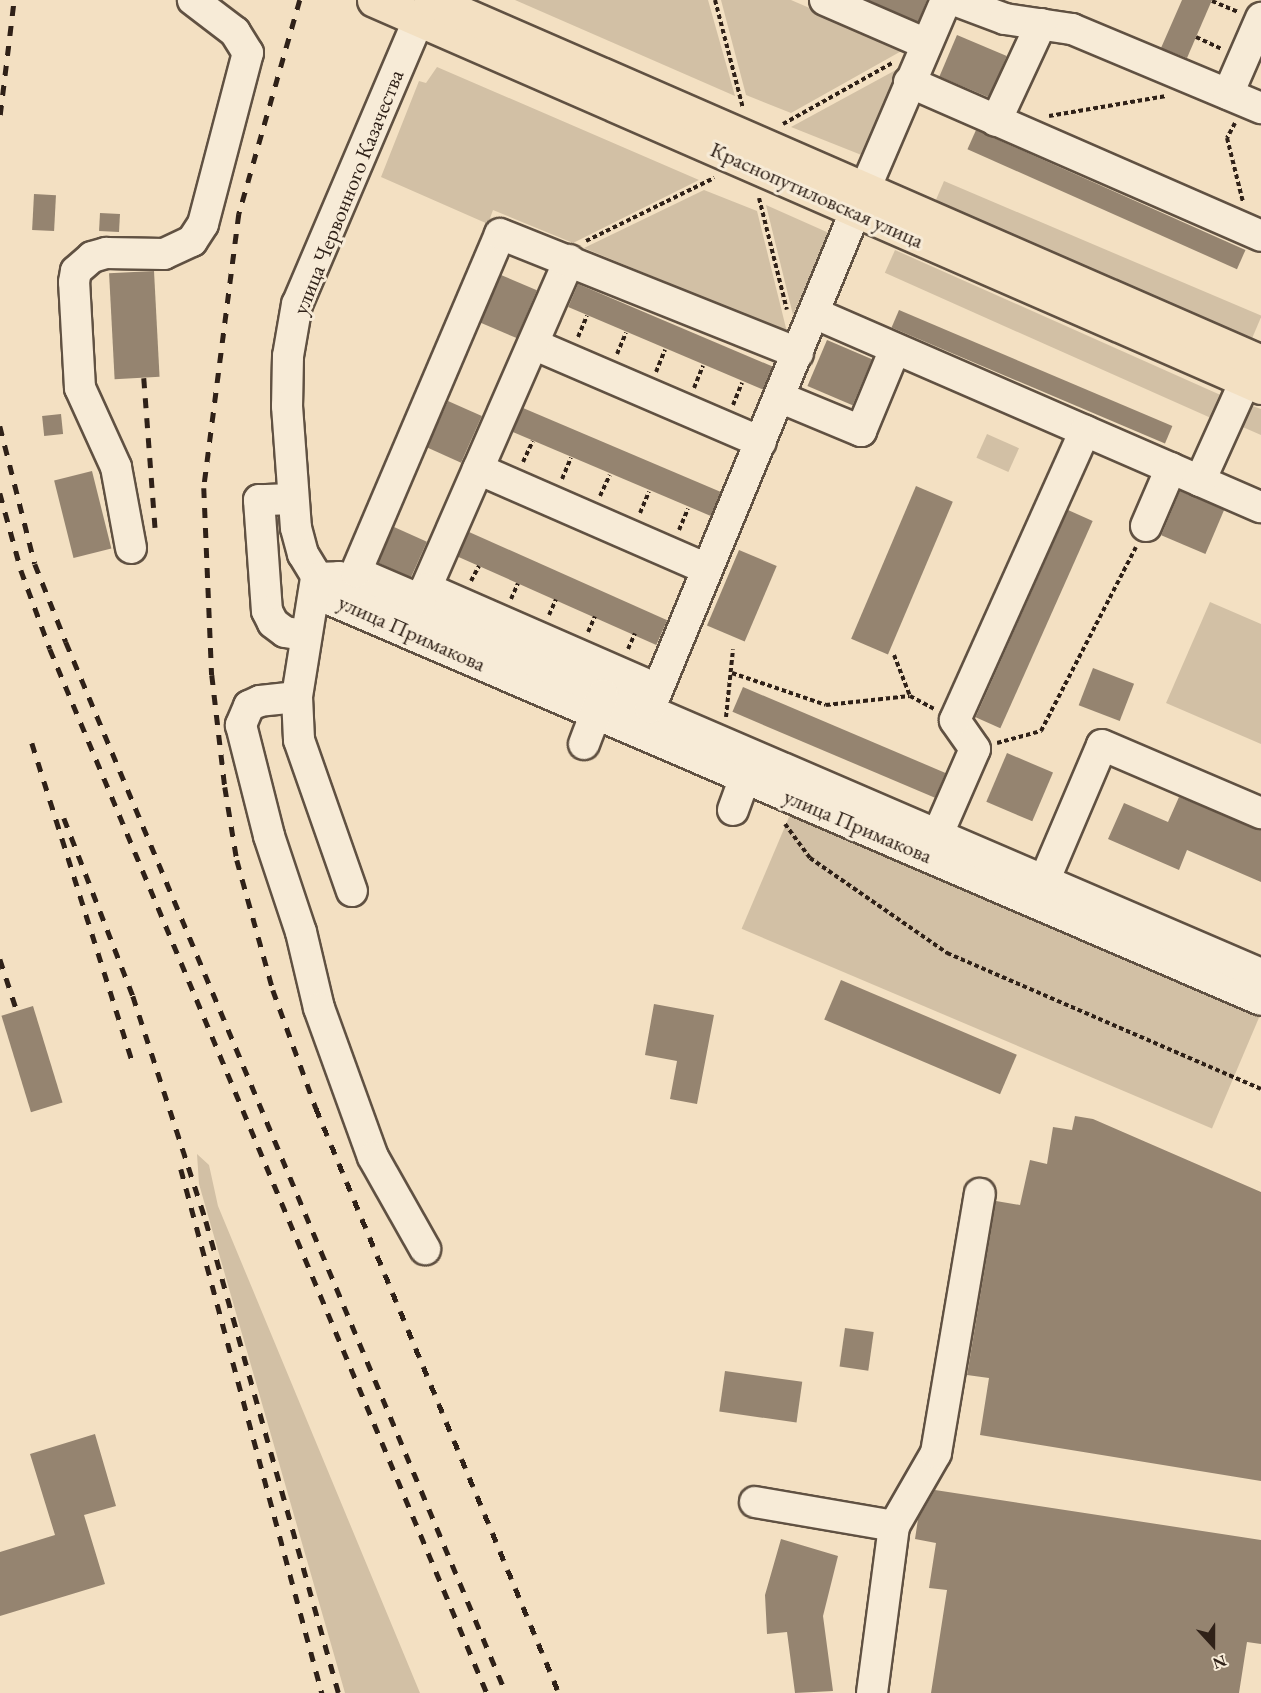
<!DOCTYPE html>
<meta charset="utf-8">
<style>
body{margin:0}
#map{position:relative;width:1261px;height:1693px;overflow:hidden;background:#f3e0c2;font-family:"EB Garamond",serif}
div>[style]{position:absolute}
.green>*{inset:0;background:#d2c0a5;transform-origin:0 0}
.building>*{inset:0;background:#958470;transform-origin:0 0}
.path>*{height:4px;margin-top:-2px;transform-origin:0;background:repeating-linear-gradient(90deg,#2f2118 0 4.5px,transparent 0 7.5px)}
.roads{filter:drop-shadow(2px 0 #605142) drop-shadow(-2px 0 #605142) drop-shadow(0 2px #605142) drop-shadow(0 -2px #605142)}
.minor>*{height:30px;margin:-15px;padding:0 15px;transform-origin:15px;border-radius:15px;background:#f7ebd7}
.major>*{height:33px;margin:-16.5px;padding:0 16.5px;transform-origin:16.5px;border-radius:16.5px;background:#f3e0c2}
.rail>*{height:4.5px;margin-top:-2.25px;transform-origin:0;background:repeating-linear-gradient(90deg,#2f2118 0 10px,transparent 0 20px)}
span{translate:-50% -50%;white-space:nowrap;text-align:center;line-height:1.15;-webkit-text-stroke:6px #f7ebd7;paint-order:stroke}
.street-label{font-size:22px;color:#2f2118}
.north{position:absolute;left:1183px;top:1615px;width:60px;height:60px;-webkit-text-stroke:4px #f7ebd7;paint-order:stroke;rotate:159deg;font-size:16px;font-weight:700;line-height:24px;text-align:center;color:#2f2118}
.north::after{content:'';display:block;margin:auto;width:21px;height:27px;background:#2f2118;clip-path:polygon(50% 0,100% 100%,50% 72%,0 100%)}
</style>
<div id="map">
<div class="green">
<i style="clip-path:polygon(515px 0,708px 0,735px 96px)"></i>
<i style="clip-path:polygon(721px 0,791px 0,905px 49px,791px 113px,746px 95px)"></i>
<i style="clip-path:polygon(905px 65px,864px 156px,791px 127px)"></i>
<i style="clip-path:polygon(437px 67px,699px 180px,573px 243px,493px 210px,488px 224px,381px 177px,419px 81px,426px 83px)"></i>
<i style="left:944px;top:181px;width:345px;height:24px;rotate:23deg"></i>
<i style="clip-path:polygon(704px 190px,757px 211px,787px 332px,584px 248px)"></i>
<i style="clip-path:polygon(766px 205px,829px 233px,793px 315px)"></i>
<i style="left:895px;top:250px;width:365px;height:25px;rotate:24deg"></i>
<i style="clip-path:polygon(1247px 404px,1261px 409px,1261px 435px,1238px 425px)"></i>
<i style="left:987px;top:434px;width:35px;height:26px;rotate:24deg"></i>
<i style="clip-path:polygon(1210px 602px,1261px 624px,1261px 744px,1166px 703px)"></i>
<i style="left:792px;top:810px;width:511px;height:129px;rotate:23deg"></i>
<i style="clip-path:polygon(197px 1154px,209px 1165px,218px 1206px,420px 1693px,345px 1693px,199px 1184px)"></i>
</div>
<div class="building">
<i style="clip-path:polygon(868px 0,927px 0,918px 22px)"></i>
<i style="clip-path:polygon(1182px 0,1212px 0,1187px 58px,1161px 48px)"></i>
<i style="left:957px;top:35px;width:54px;height:45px;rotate:23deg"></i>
<i style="left:976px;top:130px;width:295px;height:21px;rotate:24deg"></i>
<i style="left:34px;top:194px;width:22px;height:36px;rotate:3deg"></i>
<i style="left:100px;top:213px;width:20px;height:18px;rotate:3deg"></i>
<i style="left:154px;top:271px;width:106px;height:45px;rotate:87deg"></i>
<i style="left:501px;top:275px;width:39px;height:52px;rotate:23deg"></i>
<i style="left:578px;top:284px;width:212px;height:25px;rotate:23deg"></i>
<i style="left:899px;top:310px;width:297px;height:19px;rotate:23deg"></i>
<i style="left:827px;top:340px;width:49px;height:50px;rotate:23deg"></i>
<i style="left:448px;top:401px;width:37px;height:51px;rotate:24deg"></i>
<i style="left:523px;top:408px;width:215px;height:26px;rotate:23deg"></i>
<i style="left:61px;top:414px;width:20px;height:19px;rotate:84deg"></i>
<i style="left:92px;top:471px;width:80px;height:39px;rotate:76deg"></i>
<i style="left:916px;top:486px;width:40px;height:166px;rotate:23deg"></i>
<i style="left:1180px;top:491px;width:48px;height:48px;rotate:23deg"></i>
<i style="left:1068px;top:510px;width:27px;height:227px;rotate:24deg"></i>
<i style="left:394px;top:527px;width:36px;height:39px;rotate:24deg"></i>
<i style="left:469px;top:532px;width:217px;height:27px;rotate:24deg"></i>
<i style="left:739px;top:550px;width:41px;height:82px;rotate:23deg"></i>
<i style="left:1093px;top:668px;width:44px;height:40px;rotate:21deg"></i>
<i style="left:743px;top:687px;width:220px;height:27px;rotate:23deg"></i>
<i style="left:1007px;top:753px;width:50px;height:53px;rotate:23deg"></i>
<i style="clip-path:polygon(1179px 797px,1261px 830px,1261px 882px,1187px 850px,1179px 870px,1108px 839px,1124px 803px,1168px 822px)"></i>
<i style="left:841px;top:980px;width:191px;height:43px;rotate:23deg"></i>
<i style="clip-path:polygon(654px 1004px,714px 1015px,697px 1104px,670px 1099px,677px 1061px,645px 1055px)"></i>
<i style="left:33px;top:1006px;width:101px;height:33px;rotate:73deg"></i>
<i style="clip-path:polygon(1075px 1116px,1093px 1119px,1261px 1192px,1261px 1481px,980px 1435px,989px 1378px,967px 1375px,996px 1201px,1020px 1205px,1030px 1160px,1047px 1164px,1053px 1127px,1072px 1130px)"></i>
<i style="left:845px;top:1328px;width:29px;height:39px;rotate:8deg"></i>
<i style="left:725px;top:1371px;width:78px;height:41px;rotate:8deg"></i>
<i style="clip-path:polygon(95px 1434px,116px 1506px,84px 1515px,105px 1584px,0 1616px,0 1552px,55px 1535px,30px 1454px)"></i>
<i style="clip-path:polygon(935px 1490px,1261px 1540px,1261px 1644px,1247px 1642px,1239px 1693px,931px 1693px,947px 1590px,929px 1588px,936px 1543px,915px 1539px,918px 1519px)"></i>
<i style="clip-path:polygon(781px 1539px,838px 1556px,823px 1616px,833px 1691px,795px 1693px,787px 1632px,767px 1634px,765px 1595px)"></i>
</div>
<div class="path">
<i style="left:715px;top:0;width:112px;rotate:75.5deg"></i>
<i style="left:1212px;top:1px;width:28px;rotate:23deg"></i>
<i style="left:1196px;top:37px;width:29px;rotate:25deg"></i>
<i style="left:1049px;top:116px;width:119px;rotate:-9.7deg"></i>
<i style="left:1235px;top:123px;width:17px;rotate:118deg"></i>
<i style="left:1227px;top:138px;width:66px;rotate:76deg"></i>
<i style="left:783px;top:124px;width:125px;rotate:-29.2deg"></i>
<i style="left:759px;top:198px;width:115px;rotate:76deg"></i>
<i style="left:586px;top:241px;width:143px;rotate:-26.2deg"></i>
<i style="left:578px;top:337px;width:23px;rotate:-67deg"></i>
<i style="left:617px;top:354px;width:23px;rotate:-67deg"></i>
<i style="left:656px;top:372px;width:24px;rotate:-68deg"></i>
<i style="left:694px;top:388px;width:24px;rotate:-68deg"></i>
<i style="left:733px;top:405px;width:24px;rotate:-68deg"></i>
<i style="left:523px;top:462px;width:23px;rotate:-65deg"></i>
<i style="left:562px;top:479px;width:23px;rotate:-67deg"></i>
<i style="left:600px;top:496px;width:23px;rotate:-65deg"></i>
<i style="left:640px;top:513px;width:23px;rotate:-67deg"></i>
<i style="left:679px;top:530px;width:23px;rotate:-67deg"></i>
<i style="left:471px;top:581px;width:17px;rotate:-62deg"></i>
<i style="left:511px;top:599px;width:17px;rotate:-66deg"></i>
<i style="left:549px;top:615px;width:17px;rotate:-66deg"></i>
<i style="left:588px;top:632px;width:17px;rotate:-66deg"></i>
<i style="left:628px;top:649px;width:17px;rotate:-66deg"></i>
<i style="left:894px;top:655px;width:44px;rotate:68.7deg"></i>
<i style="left:910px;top:696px;width:27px;rotate:28deg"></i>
<i style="left:732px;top:673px;width:99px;rotate:18.8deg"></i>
<i style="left:826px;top:705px;width:84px;rotate:-6.1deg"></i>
<i style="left:726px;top:717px;width:68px;rotate:-84.1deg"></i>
<i style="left:997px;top:743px;width:46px;rotate:-15.3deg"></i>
<i style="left:1041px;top:731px;width:207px;rotate:-62.7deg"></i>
<i style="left:785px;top:824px;width:42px;rotate:53.7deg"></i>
<i style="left:810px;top:858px;width:167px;rotate:34.7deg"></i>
<i style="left:947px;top:953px;width:342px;rotate:23.4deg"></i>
</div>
<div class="roads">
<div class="minor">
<i style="left:825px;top:0;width:110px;rotate:23.5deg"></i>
<i style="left:954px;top:0;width:54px;rotate:20.4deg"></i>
<i style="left:1005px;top:19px;width:68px;rotate:8.5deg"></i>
<i style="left:1072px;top:29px;width:205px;rotate:22.7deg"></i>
<i style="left:418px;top:21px;width:308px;rotate:113.1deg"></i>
<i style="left:297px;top:304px;width:53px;rotate:99.8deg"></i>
<i style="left:288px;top:356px;width:50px;rotate:91.1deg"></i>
<i style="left:287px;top:406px;width:122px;rotate:85.8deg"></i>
<i style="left:296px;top:528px;width:27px;rotate:75deg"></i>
<i style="left:303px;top:554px;width:54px;rotate:58.7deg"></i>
<i style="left:331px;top:600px;width:1012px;rotate:23.27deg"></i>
<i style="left:909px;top:82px;width:384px;rotate:23.6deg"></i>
<i style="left:1228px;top:94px;width:83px;rotate:-66.5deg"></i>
<i style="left:996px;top:121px;width:107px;rotate:-65.1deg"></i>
<i style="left:865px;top:189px;width:206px;rotate:-66.8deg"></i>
<i style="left:814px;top:313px;width:487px;rotate:23.5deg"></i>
<i style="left:533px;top:344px;width:248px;rotate:23.3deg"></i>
<i style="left:779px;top:397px;width:89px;rotate:22.5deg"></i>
<i style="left:861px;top:431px;width:89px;rotate:-67.5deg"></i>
<i style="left:478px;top:469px;width:248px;rotate:23.6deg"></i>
<i style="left:1200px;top:481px;width:134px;rotate:-65.7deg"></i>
<i style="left:293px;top:499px;width:34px;rotate:178deg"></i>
<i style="left:259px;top:500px;width:111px;rotate:85.9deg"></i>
<i style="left:267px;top:611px;width:13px;rotate:63deg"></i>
<i style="left:273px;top:623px;width:15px;rotate:37deg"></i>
<i style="left:285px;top:632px;width:20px;rotate:9deg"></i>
<i style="left:1146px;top:526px;width:63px;rotate:-66.7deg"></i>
<i style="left:131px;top:548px;width:82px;rotate:-100.5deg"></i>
<i style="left:116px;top:467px;width:87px;rotate:-114.5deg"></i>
<i style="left:80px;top:388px;width:106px;rotate:-93.2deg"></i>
<i style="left:74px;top:282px;width:11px;rotate:-80deg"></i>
<i style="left:76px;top:271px;width:21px;rotate:-41deg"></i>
<i style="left:92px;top:257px;width:15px;rotate:-16deg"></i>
<i style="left:106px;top:253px;width:58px;rotate:1deg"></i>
<i style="left:164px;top:254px;width:31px;rotate:-25deg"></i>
<i style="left:192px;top:241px;width:20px;rotate:-57deg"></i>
<i style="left:203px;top:224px;width:177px;rotate:-75.3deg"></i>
<i style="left:248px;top:53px;width:25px;rotate:-122deg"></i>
<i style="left:235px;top:32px;width:53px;rotate:-142.7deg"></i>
<i style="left:316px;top:578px;width:23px;rotate:-2deg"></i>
<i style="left:339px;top:577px;width:1004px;rotate:23.3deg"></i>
<i style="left:316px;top:578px;width:121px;rotate:99.1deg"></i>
<i style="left:297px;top:697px;width:43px;rotate:87.3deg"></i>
<i style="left:299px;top:740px;width:160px;rotate:70.7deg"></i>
<i style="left:426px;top:588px;width:358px;rotate:-66.4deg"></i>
<i style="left:657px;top:689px;width:252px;rotate:-156.4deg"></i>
<i style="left:426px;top:588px;width:13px;rotate:113deg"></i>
<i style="left:421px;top:600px;width:71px;rotate:-156.7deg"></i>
<i style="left:356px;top:572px;width:367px;rotate:-66.9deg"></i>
<i style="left:500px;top:234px;width:321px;rotate:21.8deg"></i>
<i style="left:297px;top:697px;width:37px;rotate:174deg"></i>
<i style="left:260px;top:701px;width:12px;rotate:156deg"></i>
<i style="left:249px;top:706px;width:21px;rotate:113deg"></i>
<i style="left:241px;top:725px;width:114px;rotate:75.8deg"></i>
<i style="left:269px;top:836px;width:101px;rotate:71.6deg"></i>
<i style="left:301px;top:932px;width:78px;rotate:76.7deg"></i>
<i style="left:319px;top:1008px;width:158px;rotate:70.1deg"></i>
<i style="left:373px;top:1157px;width:106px;rotate:60.5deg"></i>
<i style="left:650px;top:708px;width:537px;rotate:-67.54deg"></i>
<i style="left:584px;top:744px;width:53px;rotate:-69.2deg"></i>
<i style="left:733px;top:810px;width:35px;rotate:-70deg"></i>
<i style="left:930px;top:852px;width:112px;rotate:-66.4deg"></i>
<i style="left:975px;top:749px;width:35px;rotate:-125deg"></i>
<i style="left:955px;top:720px;width:317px;rotate:-65.8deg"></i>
<i style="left:1036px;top:900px;width:168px;rotate:-66.9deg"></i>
<i style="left:1102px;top:745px;width:173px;rotate:23.2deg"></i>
<i style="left:755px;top:1502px;width:141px;rotate:9.8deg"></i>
<i style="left:872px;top:1693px;width:168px;rotate:-82.5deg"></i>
<i style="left:894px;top:1526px;width:84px;rotate:-60.1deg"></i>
<i style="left:936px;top:1453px;width:263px;rotate:-80.4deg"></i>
</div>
<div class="major">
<i style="left:374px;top:0;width:968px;rotate:23.57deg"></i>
<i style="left:431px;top:0;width:906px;rotate:23.56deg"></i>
</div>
</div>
<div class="rail">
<i style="left:300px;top:0;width:223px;rotate:105.9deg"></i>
<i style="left:239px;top:214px;width:276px;rotate:97.3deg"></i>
<i style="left:204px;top:488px;width:187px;rotate:87.6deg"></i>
<i style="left:212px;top:675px;width:113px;rotate:83.4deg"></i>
<i style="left:225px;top:787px;width:74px;rotate:80.7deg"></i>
<i style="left:237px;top:860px;width:135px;rotate:74.5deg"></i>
<i style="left:273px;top:990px;width:126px;rotate:70deg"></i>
<i style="left:316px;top:1108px;width:633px;rotate:67.44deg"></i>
<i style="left:0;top:115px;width:116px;rotate:-83.1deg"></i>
<i style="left:144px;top:378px;width:158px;rotate:85.7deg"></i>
<i style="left:0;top:426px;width:142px;rotate:75.8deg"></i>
<i style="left:35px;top:564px;width:84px;rotate:68.3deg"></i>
<i style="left:66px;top:642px;width:1139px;rotate:67.28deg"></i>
<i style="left:0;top:493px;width:80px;rotate:74.7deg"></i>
<i style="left:21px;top:570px;width:84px;rotate:69.8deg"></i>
<i style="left:50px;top:649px;width:1132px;rotate:67.29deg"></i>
<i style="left:32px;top:743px;width:333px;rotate:72.5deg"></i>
<i style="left:64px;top:818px;width:191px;rotate:68.8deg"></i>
<i style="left:133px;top:996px;width:237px;rotate:72deg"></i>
<i style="left:206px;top:1221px;width:490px;rotate:74.3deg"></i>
<i style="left:0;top:959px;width:55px;rotate:71.9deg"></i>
<i style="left:181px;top:1169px;width:543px;rotate:74.94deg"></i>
</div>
<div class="street-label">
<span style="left:348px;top:192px;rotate:-68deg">улица Червонного Казачества</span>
<span style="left:817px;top:195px;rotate:24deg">Краснопутиловская улица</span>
<span style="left:412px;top:633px;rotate:24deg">улица Примакова</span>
<span style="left:858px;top:826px;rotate:23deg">улица Примакова</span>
</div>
<div class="north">N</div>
</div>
